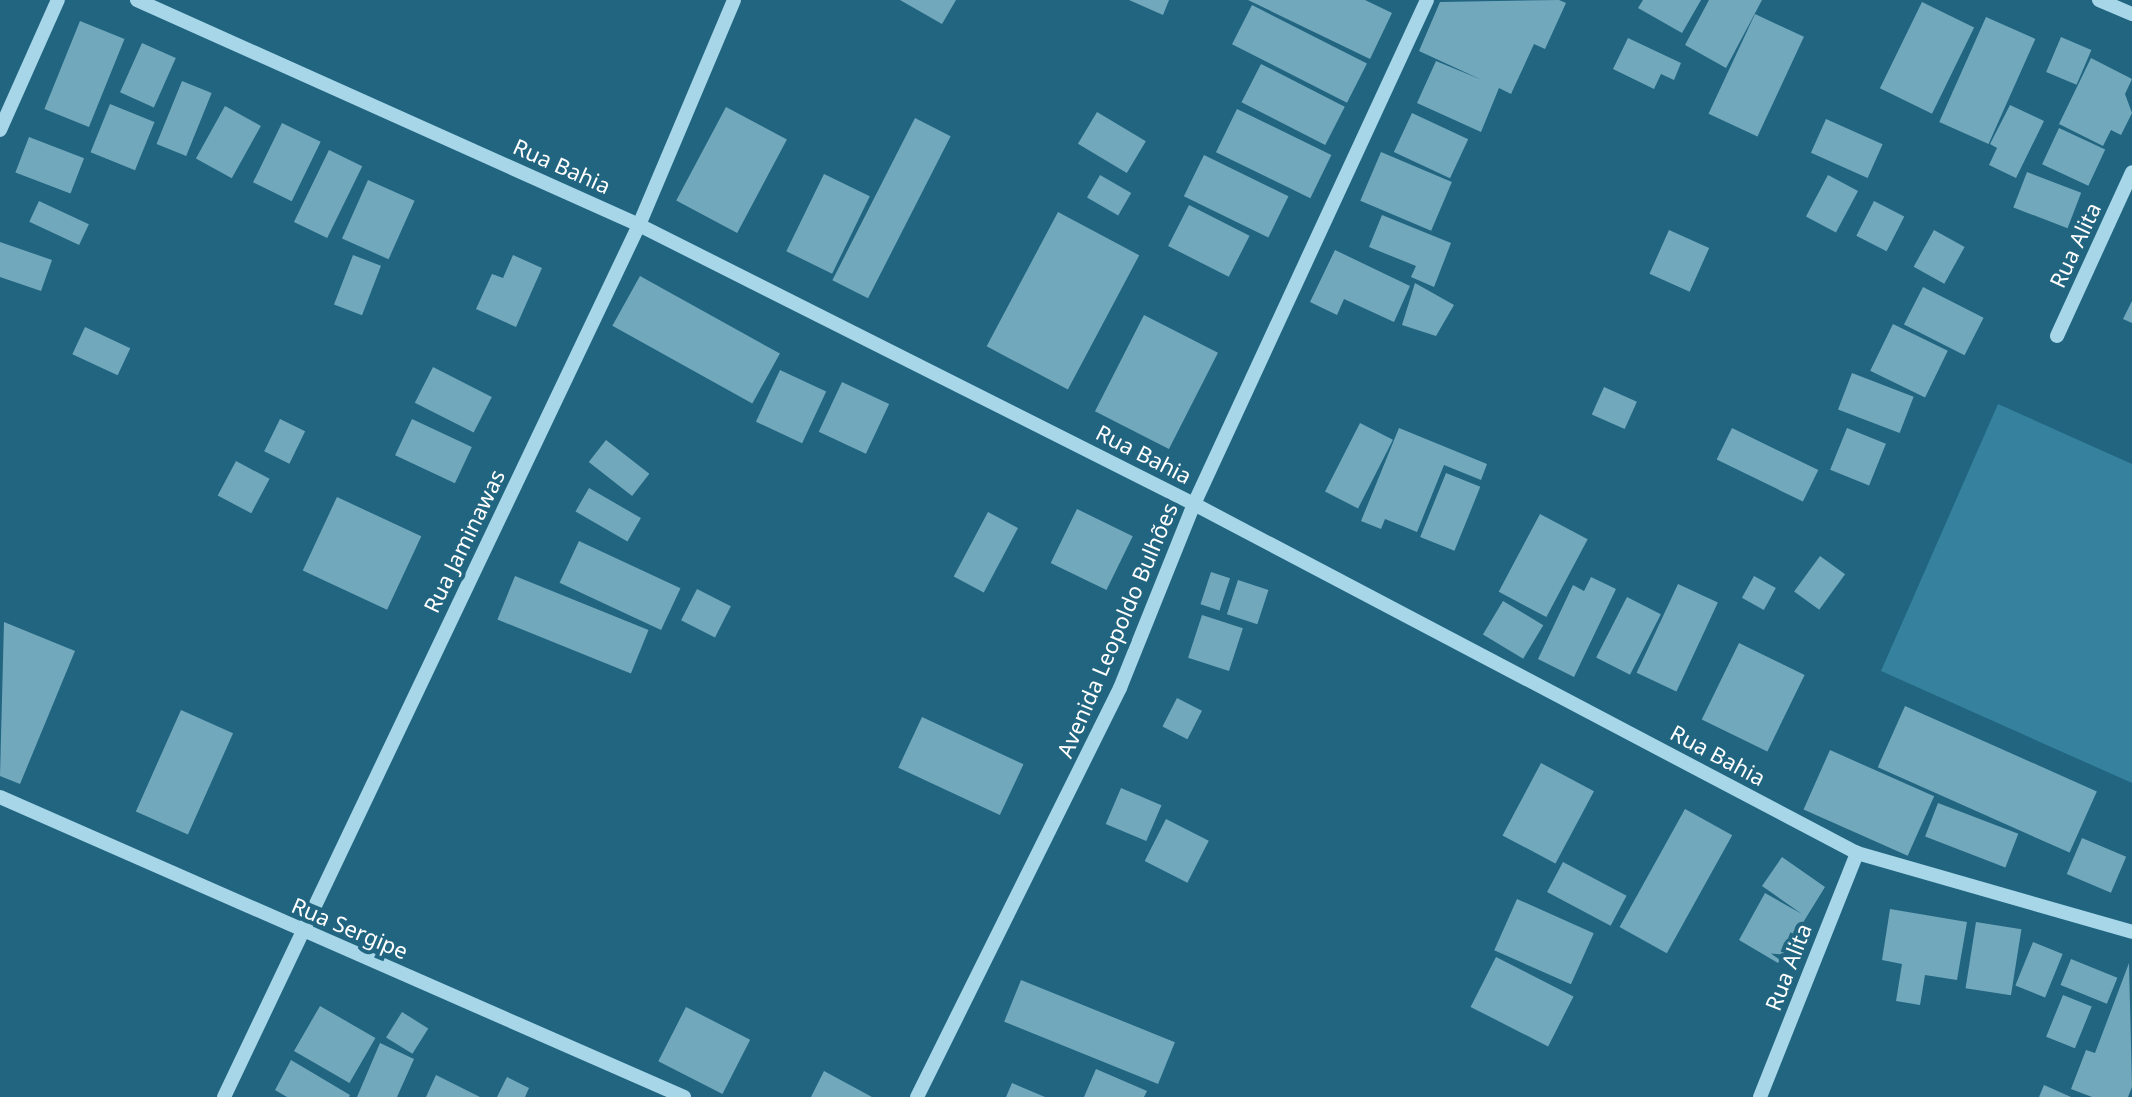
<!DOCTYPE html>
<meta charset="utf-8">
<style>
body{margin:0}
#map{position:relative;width:2132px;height:1097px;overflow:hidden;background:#216580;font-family:"Noto Sans",sans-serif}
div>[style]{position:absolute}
.green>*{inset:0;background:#35819e}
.building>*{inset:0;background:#72a8bc;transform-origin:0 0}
.minor>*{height:14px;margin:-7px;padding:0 7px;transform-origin:7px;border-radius:7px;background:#a6d6e8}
span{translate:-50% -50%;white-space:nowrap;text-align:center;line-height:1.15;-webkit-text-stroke:8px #216580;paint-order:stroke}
.street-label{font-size:22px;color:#fff}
</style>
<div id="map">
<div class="green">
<i style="clip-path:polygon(1998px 404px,2132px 464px,2132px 783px,1881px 671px)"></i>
</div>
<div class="building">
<i style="clip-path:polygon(900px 0,956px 0,942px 24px)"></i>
<i style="clip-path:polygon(1129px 0,1169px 0,1163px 15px)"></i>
<i style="clip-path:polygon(1248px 0,1365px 0,1392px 13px,1370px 59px)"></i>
<i style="clip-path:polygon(1559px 0,1566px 3px,1545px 49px,1534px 44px,1511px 94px,1499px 88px,1481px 132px,1417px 103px,1436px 61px,1482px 80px,1419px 51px,1440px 2px)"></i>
<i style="clip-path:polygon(1643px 0,1701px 0,1682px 33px,1638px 8px)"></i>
<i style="clip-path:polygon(1709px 0,1762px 0,1726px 68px,1685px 45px)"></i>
<i style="left:1922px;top:2px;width:58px;height:96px;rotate:26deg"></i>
<i style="left:1252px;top:5px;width:129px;height:44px;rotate:27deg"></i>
<i style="left:1755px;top:14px;width:54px;height:110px;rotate:25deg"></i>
<i style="left:1986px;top:17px;width:54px;height:115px;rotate:24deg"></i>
<i style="left:80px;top:21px;width:48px;height:95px;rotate:22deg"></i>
<i style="left:2061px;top:37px;width:33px;height:38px;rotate:23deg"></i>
<i style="clip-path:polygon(1628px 38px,1681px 63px,1674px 80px,1661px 74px,1654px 89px,1613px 69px)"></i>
<i style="left:142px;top:43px;width:37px;height:54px;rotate:24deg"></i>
<i style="clip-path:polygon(2091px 58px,2132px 79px,2125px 94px,2132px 113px,2121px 135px,2111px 130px,2103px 146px,2059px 124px)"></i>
<i style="left:1261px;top:64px;width:94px;height:43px;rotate:27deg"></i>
<i style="left:182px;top:81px;width:32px;height:68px;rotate:22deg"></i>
<i style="left:110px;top:104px;width:48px;height:52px;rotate:22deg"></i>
<i style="clip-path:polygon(2010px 105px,2044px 121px,2016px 178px,1989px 165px,1997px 148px,1990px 144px)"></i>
<i style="left:225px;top:106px;width:41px;height:60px;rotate:29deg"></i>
<i style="left:726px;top:107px;width:69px;height:106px;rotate:28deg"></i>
<i style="left:1237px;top:109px;width:105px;height:48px;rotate:26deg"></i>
<i style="left:1097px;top:112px;width:57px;height:37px;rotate:31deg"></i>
<i style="left:1412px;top:113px;width:62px;height:43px;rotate:25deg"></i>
<i style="left:915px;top:118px;width:40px;height:182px;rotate:27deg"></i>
<i style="left:1826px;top:119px;width:62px;height:37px;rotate:24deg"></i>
<i style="left:282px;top:123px;width:43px;height:66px;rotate:26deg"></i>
<i style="left:2059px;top:128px;width:51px;height:40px;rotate:25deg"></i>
<i style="left:29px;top:137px;width:59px;height:38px;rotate:21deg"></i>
<i style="left:329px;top:150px;width:37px;height:80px;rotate:26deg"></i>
<i style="left:1381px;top:152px;width:77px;height:53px;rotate:23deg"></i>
<i style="left:1204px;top:155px;width:94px;height:46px;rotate:26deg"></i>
<i style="left:2027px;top:172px;width:58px;height:38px;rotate:21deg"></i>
<i style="left:824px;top:174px;width:51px;height:86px;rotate:26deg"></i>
<i style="left:1100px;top:175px;width:36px;height:26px;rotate:30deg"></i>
<i style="left:1828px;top:175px;width:34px;height:47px;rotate:28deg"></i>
<i style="left:368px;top:180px;width:51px;height:64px;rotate:24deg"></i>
<i style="left:39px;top:201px;width:55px;height:23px;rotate:25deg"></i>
<i style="left:1874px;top:201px;width:34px;height:39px;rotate:27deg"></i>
<i style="left:1189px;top:205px;width:68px;height:46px;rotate:27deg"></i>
<i style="left:1058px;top:212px;width:92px;height:152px;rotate:28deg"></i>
<i style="clip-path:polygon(1382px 215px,1451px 243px,1434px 287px,1411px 277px,1416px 266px,1369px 247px)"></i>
<i style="left:1669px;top:230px;width:44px;height:48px;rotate:24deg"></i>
<i style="left:1934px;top:230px;width:35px;height:42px;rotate:29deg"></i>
<i style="clip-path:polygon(0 242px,52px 260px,41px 291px,0 277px)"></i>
<i style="clip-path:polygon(1335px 250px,1410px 286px,1394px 322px,1344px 299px,1337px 315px,1310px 302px)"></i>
<i style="left:353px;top:255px;width:30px;height:53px;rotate:21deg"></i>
<i style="clip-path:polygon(513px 255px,542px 268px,516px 327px,476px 309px,492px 274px,503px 278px)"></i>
<i style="left:640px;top:276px;width:160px;height:57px;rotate:29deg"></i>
<i style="clip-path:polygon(1415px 283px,1454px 305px,1436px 336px,1402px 325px)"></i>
<i style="left:1923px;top:287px;width:68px;height:42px;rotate:27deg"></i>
<i style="clip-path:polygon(2132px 301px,2132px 323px,2123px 319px)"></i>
<i style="left:1144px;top:315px;width:83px;height:108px;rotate:27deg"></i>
<i style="left:1893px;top:324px;width:61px;height:52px;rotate:26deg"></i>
<i style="left:85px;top:327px;width:50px;height:30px;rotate:25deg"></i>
<i style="left:433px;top:367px;width:66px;height:40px;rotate:27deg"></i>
<i style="left:780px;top:370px;width:51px;height:57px;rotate:25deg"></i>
<i style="left:1852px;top:373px;width:66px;height:39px;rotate:21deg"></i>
<i style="left:842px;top:382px;width:52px;height:55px;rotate:25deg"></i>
<i style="left:1604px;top:387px;width:36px;height:30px;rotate:24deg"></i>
<i style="left:280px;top:419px;width:28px;height:36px;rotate:26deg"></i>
<i style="left:412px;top:419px;width:66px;height:40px;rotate:25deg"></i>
<i style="left:1360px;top:423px;width:37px;height:77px;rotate:27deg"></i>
<i style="clip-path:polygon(1399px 428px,1487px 464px,1481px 480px,1444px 465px,1417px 532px,1385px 519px,1381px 529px,1361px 521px)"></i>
<i style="left:1732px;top:428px;width:96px;height:35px;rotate:26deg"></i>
<i style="left:1847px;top:428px;width:42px;height:45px;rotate:22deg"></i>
<i style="left:606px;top:440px;width:55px;height:28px;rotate:38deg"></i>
<i style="left:236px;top:461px;width:38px;height:39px;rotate:28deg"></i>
<i style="left:1446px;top:473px;width:37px;height:69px;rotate:22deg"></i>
<i style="left:589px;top:488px;width:60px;height:27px;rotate:30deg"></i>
<i style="left:337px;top:497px;width:93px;height:81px;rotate:25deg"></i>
<i style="left:1077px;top:509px;width:62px;height:60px;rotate:26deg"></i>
<i style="left:988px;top:512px;width:34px;height:73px;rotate:28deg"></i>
<i style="left:1540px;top:514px;width:54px;height:88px;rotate:28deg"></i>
<i style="left:579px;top:541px;width:112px;height:46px;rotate:25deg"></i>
<i style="left:1820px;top:556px;width:31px;height:44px;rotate:36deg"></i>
<i style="left:1211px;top:572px;width:20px;height:34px;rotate:18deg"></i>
<i style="left:515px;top:576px;width:144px;height:47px;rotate:22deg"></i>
<i style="left:1754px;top:576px;width:25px;height:25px;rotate:29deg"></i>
<i style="clip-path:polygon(1591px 577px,1616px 589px,1574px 677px,1538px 659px,1573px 585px,1584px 591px)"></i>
<i style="left:1238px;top:580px;width:32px;height:36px;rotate:18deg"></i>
<i style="left:1678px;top:584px;width:44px;height:98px;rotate:25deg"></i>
<i style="left:697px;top:589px;width:38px;height:35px;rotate:27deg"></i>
<i style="left:1627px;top:597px;width:38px;height:68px;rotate:27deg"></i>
<i style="left:1503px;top:601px;width:47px;height:39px;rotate:31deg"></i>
<i style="left:1202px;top:615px;width:43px;height:45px;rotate:18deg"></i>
<i style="clip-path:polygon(4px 622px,75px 651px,20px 784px,0 776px)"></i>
<i style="left:1739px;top:643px;width:73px;height:85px;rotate:26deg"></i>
<i style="left:1177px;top:698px;width:28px;height:32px;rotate:27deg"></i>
<i style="left:1905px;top:706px;width:210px;height:67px;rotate:24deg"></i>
<i style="left:181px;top:710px;width:57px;height:111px;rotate:24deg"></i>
<i style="left:922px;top:717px;width:112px;height:56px;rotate:25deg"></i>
<i style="left:1830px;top:750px;width:114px;height:65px;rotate:24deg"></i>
<i style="left:1541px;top:763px;width:60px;height:82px;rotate:28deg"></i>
<i style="left:1121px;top:788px;width:44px;height:39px;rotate:23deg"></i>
<i style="left:1938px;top:803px;width:86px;height:36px;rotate:21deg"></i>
<i style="left:1685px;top:809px;width:54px;height:135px;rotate:29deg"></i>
<i style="left:1166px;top:819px;width:48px;height:47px;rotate:27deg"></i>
<i style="left:2082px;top:838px;width:48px;height:39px;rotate:23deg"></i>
<i style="clip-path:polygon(1782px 857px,1825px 887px,1778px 963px,1739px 940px,1765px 893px,1802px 914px,1762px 886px)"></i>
<i style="left:1563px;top:862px;width:72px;height:34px;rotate:28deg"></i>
<i style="left:1517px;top:899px;width:84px;height:56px;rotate:24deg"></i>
<i style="clip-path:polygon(1890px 909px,1967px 922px,1957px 980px,1925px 975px,1920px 1005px,1896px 1001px,1902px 964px,1882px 960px)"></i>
<i style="left:1976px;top:922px;width:46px;height:67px;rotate:9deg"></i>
<i style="left:2033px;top:942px;width:32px;height:47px;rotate:22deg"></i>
<i style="left:1496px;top:957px;width:87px;height:56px;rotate:27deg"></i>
<i style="left:2071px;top:959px;width:50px;height:28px;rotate:22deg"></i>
<i style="clip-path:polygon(2129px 963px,2132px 1087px,2128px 1097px,2092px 1097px,2071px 1089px,2086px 1050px,2095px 1053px)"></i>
<i style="left:1021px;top:980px;width:166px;height:45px;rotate:22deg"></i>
<i style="left:2063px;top:995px;width:31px;height:45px;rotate:22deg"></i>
<i style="left:320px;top:1006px;width:64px;height:52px;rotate:30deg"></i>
<i style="left:686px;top:1007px;width:72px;height:61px;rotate:27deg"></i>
<i style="left:402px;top:1012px;width:31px;height:30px;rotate:32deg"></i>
<i style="clip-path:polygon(380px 1043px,414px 1059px,397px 1097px,357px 1097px)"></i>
<i style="clip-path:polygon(291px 1060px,350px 1095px,349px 1097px,287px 1097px,275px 1090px)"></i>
<i style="clip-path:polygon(1096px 1069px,1147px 1091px,1144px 1097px,1084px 1097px)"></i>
<i style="clip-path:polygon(824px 1071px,872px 1097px,811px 1097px)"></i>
<i style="clip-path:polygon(436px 1075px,480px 1097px,426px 1097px)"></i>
<i style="clip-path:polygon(507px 1077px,529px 1088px,525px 1097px,497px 1097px)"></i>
<i style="clip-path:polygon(1012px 1083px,1045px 1097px,1006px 1097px)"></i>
<i style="clip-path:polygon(2044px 1085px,2071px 1097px,2039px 1097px)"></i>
</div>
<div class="minor">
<i style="left:137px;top:0;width:550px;rotate:24.14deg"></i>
<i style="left:639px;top:225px;width:621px;rotate:26.69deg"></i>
<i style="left:1194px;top:504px;width:749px;rotate:27.76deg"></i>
<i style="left:1857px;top:853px;width:286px;rotate:16deg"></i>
<i style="left:2099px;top:0;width:36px;rotate:23deg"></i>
<i style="left:0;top:130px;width:142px;rotate:-66deg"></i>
<i style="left:2057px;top:336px;width:180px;rotate:-65.4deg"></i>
<i style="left:0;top:797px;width:747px;rotate:23.68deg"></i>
<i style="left:224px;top:1097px;width:966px;rotate:-64.55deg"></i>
<i style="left:639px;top:225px;width:244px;rotate:-67.1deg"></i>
<i style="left:917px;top:1097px;width:457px;rotate:-63.6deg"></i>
<i style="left:1120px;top:688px;width:198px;rotate:-68.1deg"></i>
<i style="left:1194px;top:504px;width:555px;rotate:-65.19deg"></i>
<i style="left:1760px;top:1097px;width:263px;rotate:-68.3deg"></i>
</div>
<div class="street-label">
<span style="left:562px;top:166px;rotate:24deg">Rua Bahia</span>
<span style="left:2075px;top:245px;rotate:-65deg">Rua Alita</span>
<span style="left:1144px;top:454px;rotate:27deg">Rua Bahia</span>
<span style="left:464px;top:541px;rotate:-64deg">Rua Jaminawas</span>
<span style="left:1117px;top:630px;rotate:-67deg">Avenida Leopoldo Bulhões</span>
<span style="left:1718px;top:755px;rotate:28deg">Rua Bahia</span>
<span style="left:350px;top:928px;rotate:23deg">Rua Sergipe</span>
<span style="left:1788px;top:967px;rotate:-69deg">Rua Alita</span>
</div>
</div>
